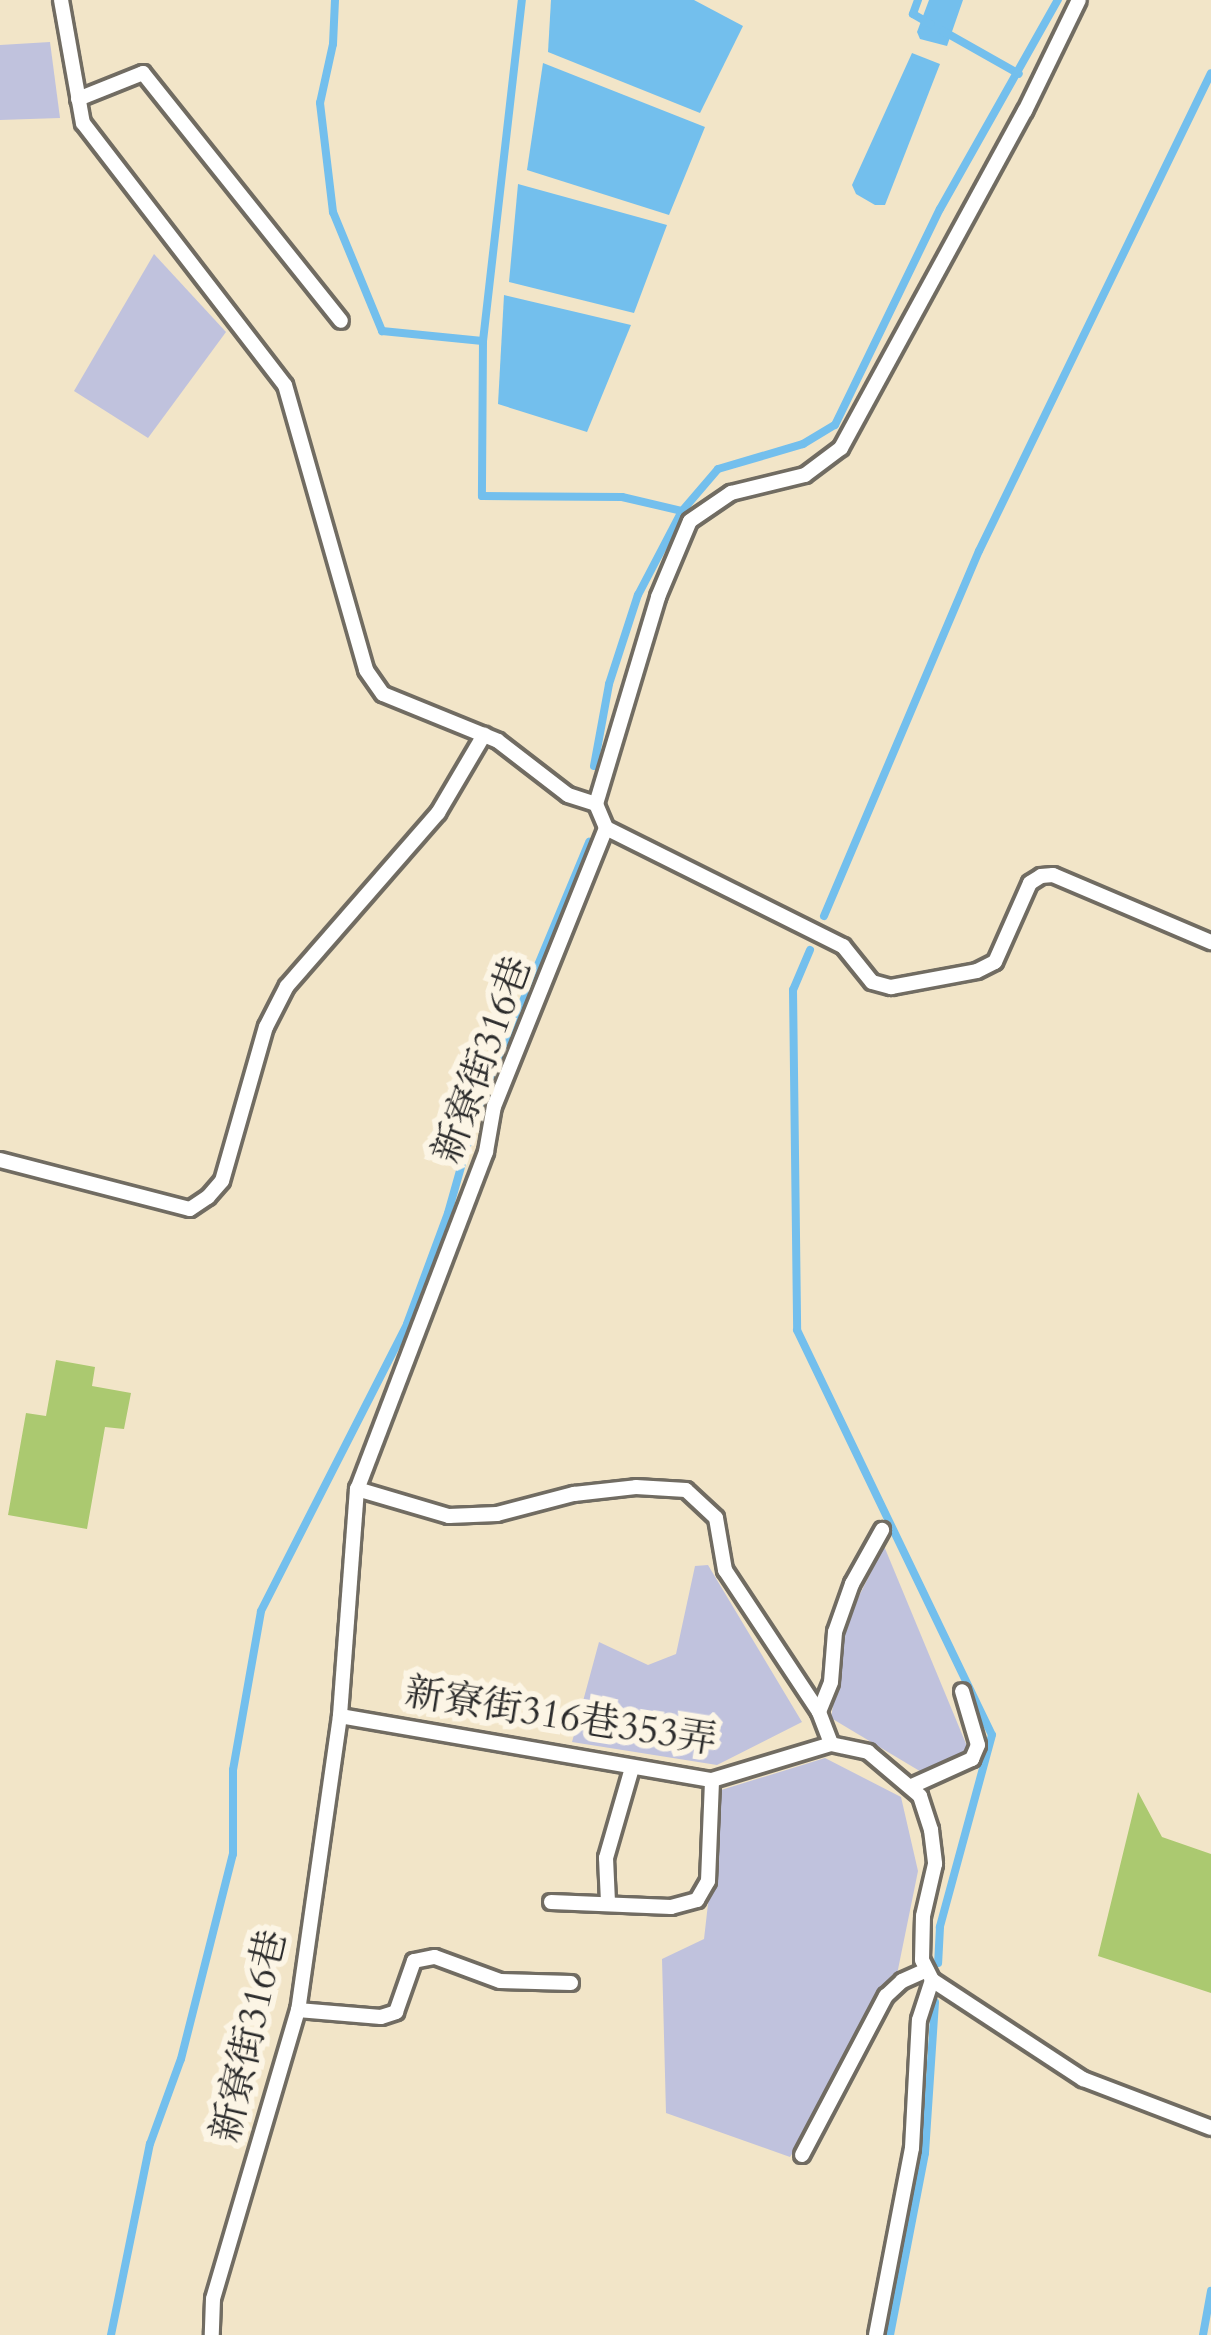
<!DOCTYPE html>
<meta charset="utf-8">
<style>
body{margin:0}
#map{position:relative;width:1211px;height:2335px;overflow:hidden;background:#f2e5c8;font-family:Cardo,"Noto Serif TC",serif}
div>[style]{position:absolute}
.industrial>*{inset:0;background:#c0c2dd}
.green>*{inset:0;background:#abc970}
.water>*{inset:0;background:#73bfed}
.stream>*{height:8px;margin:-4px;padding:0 4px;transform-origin:4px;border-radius:4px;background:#73bfed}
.roads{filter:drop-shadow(3px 0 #716c62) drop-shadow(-3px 0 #716c62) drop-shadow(0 3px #716c62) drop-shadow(0 -3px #716c62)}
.service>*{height:14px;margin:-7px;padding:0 7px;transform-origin:7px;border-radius:7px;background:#fff}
span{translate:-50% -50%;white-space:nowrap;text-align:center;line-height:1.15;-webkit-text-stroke:12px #fcf5e5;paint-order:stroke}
.street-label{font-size:39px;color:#2b2b2b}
</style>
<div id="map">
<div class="industrial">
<i style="clip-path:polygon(50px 42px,60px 118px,0 120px,0 45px)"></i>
<i style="clip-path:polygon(154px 254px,226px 332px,148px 438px,74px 391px)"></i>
<i style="clip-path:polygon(884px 1546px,969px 1751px,923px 1773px,831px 1718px,846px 1622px)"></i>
<i style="clip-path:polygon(708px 1565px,802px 1722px,717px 1765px,572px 1742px,599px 1642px,648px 1665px,676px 1654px,695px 1566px)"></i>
<i style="clip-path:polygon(825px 1758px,901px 1797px,918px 1871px,891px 2004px,790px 2157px,666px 2113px,662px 1959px,704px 1939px,721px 1790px)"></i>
</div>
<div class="green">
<i style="clip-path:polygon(56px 1360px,95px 1367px,92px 1386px,131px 1393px,124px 1429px,105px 1427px,87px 1529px,8px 1515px,26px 1413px,46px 1416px)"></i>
<i style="clip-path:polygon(1138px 1792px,1162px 1837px,1211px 1854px,1211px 1993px,1098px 1956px)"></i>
</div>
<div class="water">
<i style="clip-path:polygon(551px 0,694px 0,743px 26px,700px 113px,548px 52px)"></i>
<i style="clip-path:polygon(929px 0,963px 0,947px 46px,920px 39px,917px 32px)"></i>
<i style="clip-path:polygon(912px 53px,940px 64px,885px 205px,875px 205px,856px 194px,852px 185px)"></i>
<i style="clip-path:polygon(543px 63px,705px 127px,669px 215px,527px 170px)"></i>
<i style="clip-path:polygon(518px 184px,667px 225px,634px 313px,509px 282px)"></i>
<i style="clip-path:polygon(504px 295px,631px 325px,587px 432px,498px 404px)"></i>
</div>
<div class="stream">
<i style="left:335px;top:0;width:44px;rotate:92.6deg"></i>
<i style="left:333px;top:44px;width:60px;rotate:102.4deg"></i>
<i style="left:320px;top:103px;width:110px;rotate:83.2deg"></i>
<i style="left:333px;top:212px;width:129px;rotate:67.6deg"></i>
<i style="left:382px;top:331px;width:101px;rotate:5.7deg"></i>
<i style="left:483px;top:341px;width:155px;rotate:90.4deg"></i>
<i style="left:482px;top:496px;width:140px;rotate:0.4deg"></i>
<i style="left:622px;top:497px;width:62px;rotate:13.1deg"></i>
<i style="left:918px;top:0;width:15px;rotate:110deg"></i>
<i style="left:913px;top:14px;width:20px;rotate:30deg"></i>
<i style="left:943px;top:31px;width:87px;rotate:29.5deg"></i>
<i style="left:483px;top:341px;width:343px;rotate:-83.5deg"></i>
<i style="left:594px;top:766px;width:83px;rotate:-79.6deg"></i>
<i style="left:609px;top:684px;width:94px;rotate:-72deg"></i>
<i style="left:638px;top:595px;width:95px;rotate:-62.4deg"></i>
<i style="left:682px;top:511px;width:55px;rotate:-49.4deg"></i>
<i style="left:718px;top:469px;width:89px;rotate:-16.4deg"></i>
<i style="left:803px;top:444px;width:37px;rotate:-31deg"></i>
<i style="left:835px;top:425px;width:240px;rotate:-64.1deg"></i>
<i style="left:940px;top:209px;width:240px;rotate:-60.6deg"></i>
<i style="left:824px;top:916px;width:397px;rotate:-67deg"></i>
<i style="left:979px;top:551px;width:531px;rotate:-64.11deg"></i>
<i style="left:810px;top:950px;width:43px;rotate:113deg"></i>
<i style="left:793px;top:990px;width:340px;rotate:89.3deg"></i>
<i style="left:797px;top:1330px;width:449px;rotate:64.3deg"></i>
<i style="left:992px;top:1735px;width:199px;rotate:105.2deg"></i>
<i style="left:940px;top:1927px;width:36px;rotate:93deg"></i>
<i style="left:111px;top:2335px;width:195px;rotate:-78.5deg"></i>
<i style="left:150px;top:2144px;width:90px;rotate:-70deg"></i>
<i style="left:181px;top:2059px;width:211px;rotate:-75.8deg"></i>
<i style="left:233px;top:1854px;width:84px;rotate:-90deg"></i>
<i style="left:233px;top:1770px;width:161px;rotate:-80deg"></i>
<i style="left:261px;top:1611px;width:322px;rotate:-63deg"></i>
<i style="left:407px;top:1324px;width:118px;rotate:-69.7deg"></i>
<i style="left:448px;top:1213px;width:103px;rotate:-74.2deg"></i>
<i style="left:476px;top:1114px;width:295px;rotate:-67.4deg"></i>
<i style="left:890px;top:2335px;width:185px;rotate:-79.1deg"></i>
<i style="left:925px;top:2153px;width:151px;rotate:-86.2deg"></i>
<i style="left:1203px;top:2335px;width:45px;rotate:-79.7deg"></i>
</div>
<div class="roads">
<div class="service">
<i style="left:61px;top:0;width:125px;rotate:79.9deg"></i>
<i style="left:83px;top:123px;width:331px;rotate:52.4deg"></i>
<i style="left:285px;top:385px;width:296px;rotate:74.1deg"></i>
<i style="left:366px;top:670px;width:29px;rotate:55deg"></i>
<i style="left:383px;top:694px;width:124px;rotate:22.2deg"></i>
<i style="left:498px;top:741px;width:88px;rotate:37.6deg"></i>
<i style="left:568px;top:795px;width:29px;rotate:18deg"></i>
<i style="left:596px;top:804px;width:26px;rotate:67deg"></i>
<i style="left:606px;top:828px;width:300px;rotate:111.9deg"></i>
<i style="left:494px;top:1106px;width:47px;rotate:99.9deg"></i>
<i style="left:486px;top:1152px;width:361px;rotate:110.9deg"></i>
<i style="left:357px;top:1489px;width:228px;rotate:94.3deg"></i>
<i style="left:340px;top:1716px;width:297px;rotate:98.1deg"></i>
<i style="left:298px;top:2010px;width:301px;rotate:106.4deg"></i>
<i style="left:213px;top:2299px;width:36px;rotate:92deg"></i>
<i style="left:78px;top:99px;width:70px;rotate:-21.8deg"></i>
<i style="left:143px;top:73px;width:317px;rotate:51.4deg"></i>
<i style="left:596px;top:804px;width:216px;rotate:-73.3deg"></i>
<i style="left:658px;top:597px;width:82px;rotate:-67.2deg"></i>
<i style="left:690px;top:521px;width:50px;rotate:-34.3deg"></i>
<i style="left:731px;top:493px;width:76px;rotate:-13.7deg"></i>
<i style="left:805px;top:475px;width:45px;rotate:-36.9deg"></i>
<i style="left:841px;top:448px;width:384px;rotate:-61.4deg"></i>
<i style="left:1025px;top:111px;width:123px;rotate:-64.1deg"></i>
<i style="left:606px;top:828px;width:265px;rotate:26.5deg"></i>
<i style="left:843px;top:946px;width:46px;rotate:51.1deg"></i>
<i style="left:872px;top:982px;width:20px;rotate:15deg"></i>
<i style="left:891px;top:987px;width:87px;rotate:-10.5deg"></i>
<i style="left:977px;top:971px;width:20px;rotate:-27deg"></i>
<i style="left:995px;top:962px;width:86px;rotate:-66.1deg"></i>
<i style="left:1030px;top:883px;width:13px;rotate:-32deg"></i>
<i style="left:1041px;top:876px;width:12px;rotate:-5deg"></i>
<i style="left:1053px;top:875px;width:172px;rotate:23deg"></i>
<i style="left:0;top:1160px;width:196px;rotate:14.5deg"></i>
<i style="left:190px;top:1209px;width:22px;rotate:-34deg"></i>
<i style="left:208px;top:1197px;width:21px;rotate:-49deg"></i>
<i style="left:222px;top:1181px;width:160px;rotate:-74.1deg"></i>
<i style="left:266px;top:1027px;width:46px;rotate:-62.9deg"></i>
<i style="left:287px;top:986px;width:230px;rotate:-48.9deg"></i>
<i style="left:438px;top:813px;width:91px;rotate:-59.5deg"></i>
<i style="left:357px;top:1489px;width:96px;rotate:16.4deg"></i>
<i style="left:449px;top:1516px;width:48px;rotate:-2.4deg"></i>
<i style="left:497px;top:1514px;width:80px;rotate:-14.6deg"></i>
<i style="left:574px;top:1494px;width:62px;rotate:-6.4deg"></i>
<i style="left:636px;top:1487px;width:50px;rotate:3.4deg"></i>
<i style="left:686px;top:1490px;width:41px;rotate:43deg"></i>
<i style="left:716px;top:1518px;width:53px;rotate:80.2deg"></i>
<i style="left:725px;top:1570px;width:170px;rotate:56.5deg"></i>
<i style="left:819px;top:1712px;width:34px;rotate:69deg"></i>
<i style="left:819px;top:1712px;width:32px;rotate:-68deg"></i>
<i style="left:831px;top:1682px;width:50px;rotate:-85.4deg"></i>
<i style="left:835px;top:1632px;width:51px;rotate:-70.5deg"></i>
<i style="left:852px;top:1584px;width:62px;rotate:-60.9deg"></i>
<i style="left:340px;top:1716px;width:377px;rotate:9.8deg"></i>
<i style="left:712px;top:1780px;width:124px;rotate:-16.8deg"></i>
<i style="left:831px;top:1744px;width:38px;rotate:12deg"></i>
<i style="left:868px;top:1752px;width:68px;rotate:40.2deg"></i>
<i style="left:920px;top:1796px;width:36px;rotate:72deg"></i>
<i style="left:931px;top:1830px;width:34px;rotate:83deg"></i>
<i style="left:935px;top:1864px;width:53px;rotate:103deg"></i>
<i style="left:923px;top:1916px;width:44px;rotate:91.3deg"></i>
<i style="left:922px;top:1960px;width:22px;rotate:63deg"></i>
<i style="left:932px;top:1980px;width:181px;rotate:33.3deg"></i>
<i style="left:1083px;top:2079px;width:137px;rotate:20.9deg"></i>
<i style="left:912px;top:1786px;width:66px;rotate:-24.2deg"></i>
<i style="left:972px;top:1759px;width:15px;rotate:-67deg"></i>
<i style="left:978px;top:1745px;width:56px;rotate:-106.5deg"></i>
<i style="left:551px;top:1902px;width:120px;rotate:2.4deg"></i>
<i style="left:671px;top:1907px;width:27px;rotate:-15deg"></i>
<i style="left:697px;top:1900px;width:22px;rotate:-60deg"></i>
<i style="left:708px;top:1881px;width:101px;rotate:-87.7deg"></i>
<i style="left:608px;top:1902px;width:44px;rotate:-92.6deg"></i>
<i style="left:606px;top:1858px;width:94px;rotate:-73.9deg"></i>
<i style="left:298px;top:2010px;width:83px;rotate:4.8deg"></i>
<i style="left:381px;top:2017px;width:16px;rotate:-18deg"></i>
<i style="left:396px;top:2012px;width:54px;rotate:-70.6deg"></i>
<i style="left:414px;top:1961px;width:21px;rotate:-11deg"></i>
<i style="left:435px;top:1957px;width:69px;rotate:20.3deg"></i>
<i style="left:500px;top:1981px;width:71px;rotate:1.6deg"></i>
<i style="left:802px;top:2155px;width:180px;rotate:-62.2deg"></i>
<i style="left:886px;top:1996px;width:22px;rotate:-43deg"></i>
<i style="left:902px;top:1981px;width:27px;rotate:-24deg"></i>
<i style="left:876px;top:2335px;width:190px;rotate:-79.1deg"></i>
<i style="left:912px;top:2148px;width:128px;rotate:-86.9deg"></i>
<i style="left:919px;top:2020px;width:42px;rotate:-72deg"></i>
</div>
</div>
<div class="street-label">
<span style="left:483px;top:1060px;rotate:-70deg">新寮街316巷</span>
<span style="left:561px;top:1717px;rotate:9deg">新寮街316巷353弄</span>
<span style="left:250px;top:2036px;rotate:-77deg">新寮街316巷</span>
</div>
</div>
